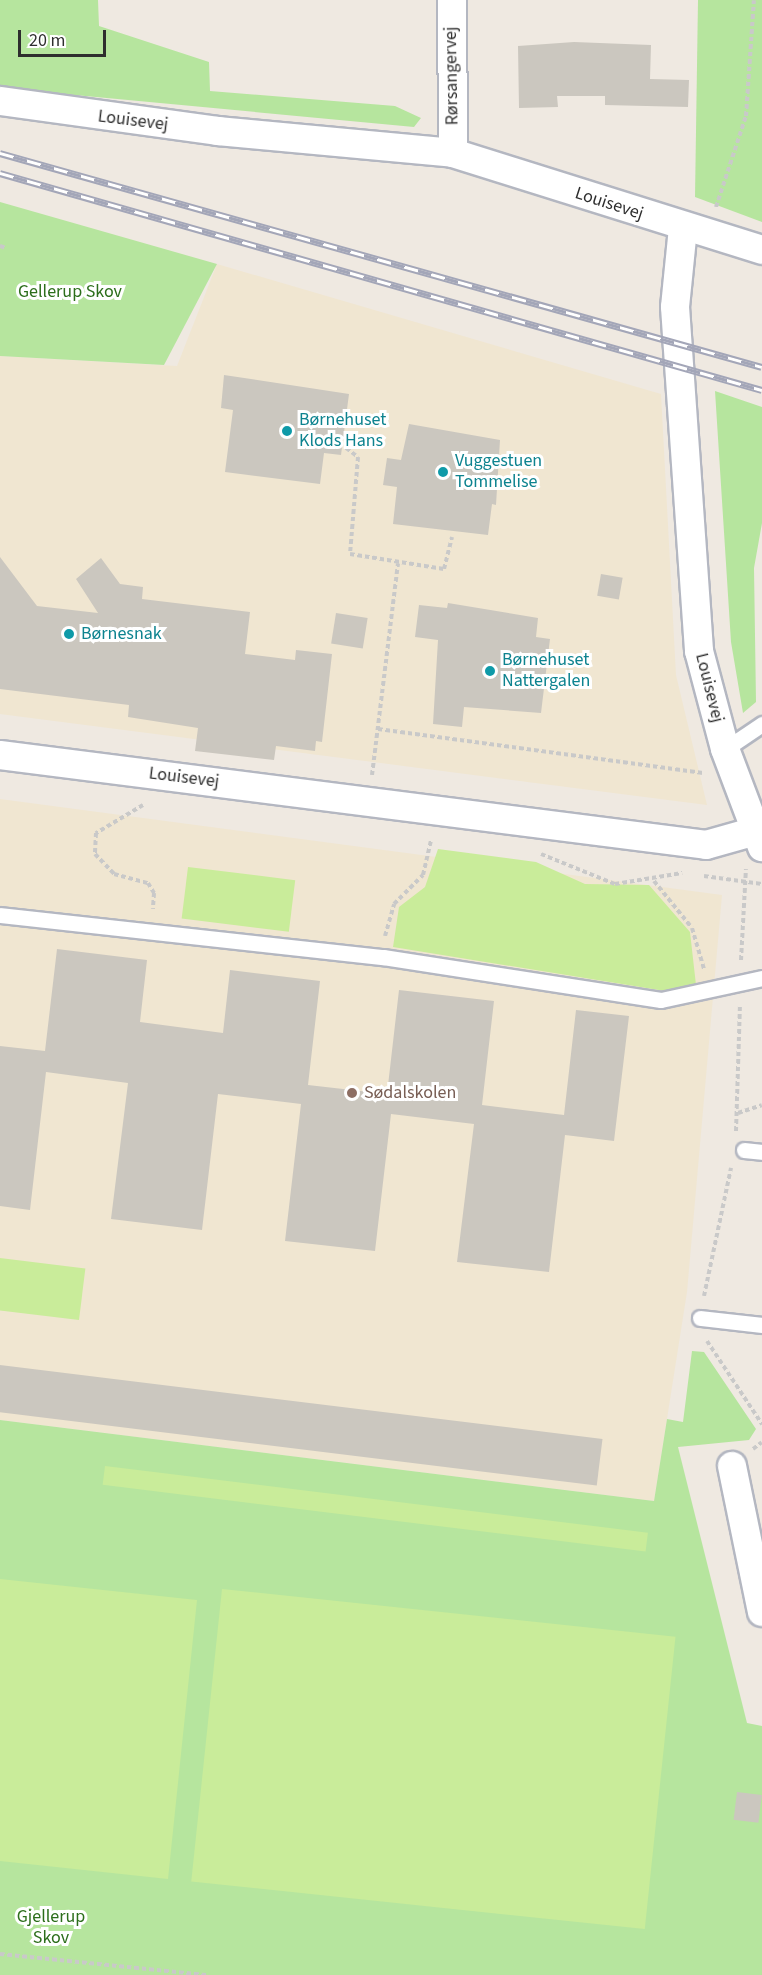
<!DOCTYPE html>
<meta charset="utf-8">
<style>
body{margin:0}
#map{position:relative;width:762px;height:1975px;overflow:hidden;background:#efe9e1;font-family:"Source Sans 3",sans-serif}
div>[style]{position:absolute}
.education>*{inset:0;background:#f0e6d1}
.green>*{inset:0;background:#b6e59e}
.pitch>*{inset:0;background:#c9ec9a;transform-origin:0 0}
.building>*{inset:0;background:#cbc7bf;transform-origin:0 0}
.path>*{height:4px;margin-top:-2px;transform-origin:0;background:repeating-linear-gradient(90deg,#c9c9c9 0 4.5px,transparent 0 7.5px)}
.roads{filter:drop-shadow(2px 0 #b4b7c1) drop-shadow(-2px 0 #b4b7c1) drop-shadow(0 2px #b4b7c1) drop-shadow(0 -2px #b4b7c1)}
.lane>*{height:15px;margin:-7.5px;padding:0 7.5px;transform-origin:7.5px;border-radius:7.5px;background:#fff}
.street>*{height:28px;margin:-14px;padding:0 14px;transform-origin:14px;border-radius:14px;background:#fff}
.rail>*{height:7px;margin-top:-3.5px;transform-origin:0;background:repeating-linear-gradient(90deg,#fff 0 14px,#a3a6b8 0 28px);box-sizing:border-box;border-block:2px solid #a3a6b8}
.dots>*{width:16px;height:16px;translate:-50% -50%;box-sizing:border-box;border:3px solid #fff;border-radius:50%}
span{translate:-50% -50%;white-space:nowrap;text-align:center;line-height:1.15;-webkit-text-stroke:6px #fff;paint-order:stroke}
.street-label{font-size:18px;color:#2e2e2e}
.park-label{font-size:18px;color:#2c6e1b}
.culture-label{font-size:18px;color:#0d838f}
.left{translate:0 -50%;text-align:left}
.education-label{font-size:18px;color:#785e54}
.scale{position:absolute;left:18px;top:30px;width:88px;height:27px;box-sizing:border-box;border:3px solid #2e2e2e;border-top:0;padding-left:8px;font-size:18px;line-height:21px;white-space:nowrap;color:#2e2e2e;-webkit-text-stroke:4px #fff;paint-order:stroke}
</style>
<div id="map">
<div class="education">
<i style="clip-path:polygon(217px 264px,661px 394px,676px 675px,707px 805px,0 714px,0 356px,177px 366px)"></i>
<i style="clip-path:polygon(0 799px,722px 895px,687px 1292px,654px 1501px,0 1420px)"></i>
</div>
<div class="green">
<i style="clip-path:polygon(0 0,98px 0,99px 26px,209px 62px,210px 91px,395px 106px,421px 118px,414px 127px,0 88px)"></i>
<i style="clip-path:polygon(698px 0,762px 0,762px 222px,695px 197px)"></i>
<i style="clip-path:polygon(0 202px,217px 264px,164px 365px,0 356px)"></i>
<i style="clip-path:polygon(715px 391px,762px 407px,762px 523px,754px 568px,756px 702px,743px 713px,731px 642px)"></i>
<i style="clip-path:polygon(692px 1351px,704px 1352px,756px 1429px,749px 1440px,678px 1447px,747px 1723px,762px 1726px,762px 1975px,0 1975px,0 1420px,654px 1501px,667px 1419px,683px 1422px)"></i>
</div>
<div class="pitch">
<i style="clip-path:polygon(438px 849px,536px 862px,585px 884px,649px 885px,690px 932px,696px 985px,665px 991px,393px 947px,399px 907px,425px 887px)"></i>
<i style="left:188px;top:867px;width:108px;height:52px;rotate:7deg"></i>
<i style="left:0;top:1258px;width:86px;height:52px;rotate:7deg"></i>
<i style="left:105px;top:1466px;width:547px;height:19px;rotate:7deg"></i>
<i style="clip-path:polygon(0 1579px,197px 1600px,168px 1879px,0 1861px)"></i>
<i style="left:222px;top:1589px;width:456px;height:294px;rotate:6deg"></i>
</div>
<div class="building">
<i style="clip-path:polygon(574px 42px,651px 45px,650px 79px,689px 80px,688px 107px,605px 105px,605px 96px,557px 96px,558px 107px,519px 108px,518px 46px)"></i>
<i style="clip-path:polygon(224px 375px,349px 394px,341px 455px,324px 453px,320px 484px,225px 472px,233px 410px,221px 408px)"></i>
<i style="clip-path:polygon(409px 424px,500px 440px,496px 505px,492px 504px,488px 535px,393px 524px,397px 487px,383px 485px,387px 458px,401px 460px)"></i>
<i style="clip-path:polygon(0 557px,37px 606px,98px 613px,76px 579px,101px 558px,120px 584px,143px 587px,142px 599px,250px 612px,245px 654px,295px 660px,296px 650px,332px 654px,322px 742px,316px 741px,315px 751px,276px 746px,274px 760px,195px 751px,198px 728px,128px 717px,129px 705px,0 689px)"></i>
<i style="left:601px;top:574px;width:22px;height:22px;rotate:10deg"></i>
<i style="clip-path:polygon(448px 603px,538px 618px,536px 637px,550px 639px,541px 713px,464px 707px,462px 727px,433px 724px,438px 640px,415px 637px,419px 605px,447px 608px)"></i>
<i style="left:336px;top:613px;width:32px;height:31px;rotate:9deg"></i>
<i style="clip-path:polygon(57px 949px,147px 960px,140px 1022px,223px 1033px,230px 970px,320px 981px,308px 1085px,387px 1094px,399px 990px,494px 1001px,482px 1105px,564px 1115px,576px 1010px,629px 1016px,614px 1141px,565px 1135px,549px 1272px,457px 1262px,474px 1124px,391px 1114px,375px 1251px,285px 1241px,301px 1104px,218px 1094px,202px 1230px,111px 1219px,128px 1083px,46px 1072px,30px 1210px,0 1206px,0 1046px,45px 1051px)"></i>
<i style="left:0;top:1365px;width:607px;height:47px;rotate:7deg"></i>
<i style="left:737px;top:1792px;width:25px;height:28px;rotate:7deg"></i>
</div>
<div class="path">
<i style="left:716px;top:207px;width:96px;rotate:-71.8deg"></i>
<i style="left:746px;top:116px;width:116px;rotate:-86.1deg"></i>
<i style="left:0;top:246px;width:6px;rotate:18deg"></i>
<i style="left:346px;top:448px;width:15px;rotate:37deg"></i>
<i style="left:358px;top:457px;width:97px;rotate:94.7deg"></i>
<i style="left:350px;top:554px;width:95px;rotate:9.1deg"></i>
<i style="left:444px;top:569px;width:33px;rotate:-76deg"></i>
<i style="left:378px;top:729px;width:328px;rotate:7.7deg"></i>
<i style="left:372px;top:775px;width:213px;rotate:-83deg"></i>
<i style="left:143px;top:805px;width:55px;rotate:149.2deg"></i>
<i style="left:96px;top:833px;width:21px;rotate:93deg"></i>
<i style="left:95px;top:854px;width:28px;rotate:46deg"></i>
<i style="left:114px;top:874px;width:35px;rotate:15deg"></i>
<i style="left:148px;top:883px;width:12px;rotate:59deg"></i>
<i style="left:154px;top:893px;width:16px;rotate:94deg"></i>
<i style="left:541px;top:854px;width:80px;rotate:22.1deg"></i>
<i style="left:615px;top:884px;width:68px;rotate:-9.3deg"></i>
<i style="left:704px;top:876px;width:59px;rotate:7.9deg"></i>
<i style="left:654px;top:881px;width:60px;rotate:51deg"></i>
<i style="left:692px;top:928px;width:43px;rotate:73.7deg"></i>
<i style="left:385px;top:936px;width:33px;rotate:-74deg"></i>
<i style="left:394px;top:904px;width:41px;rotate:-45deg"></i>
<i style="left:423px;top:875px;width:36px;rotate:-77deg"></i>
<i style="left:741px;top:960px;width:91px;rotate:-86.9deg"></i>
<i style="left:738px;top:1113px;width:25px;rotate:-18deg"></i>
<i style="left:736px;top:1131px;width:127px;rotate:-88.2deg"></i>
<i style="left:704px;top:1296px;width:131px;rotate:-78.1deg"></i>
<i style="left:707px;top:1341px;width:100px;rotate:56.5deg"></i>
<i style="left:753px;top:1449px;width:11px;rotate:-38deg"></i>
<i style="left:0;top:1954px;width:209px;rotate:5.8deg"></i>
</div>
<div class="roads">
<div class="lane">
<i style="left:725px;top:749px;width:45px;rotate:-34deg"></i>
<i style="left:0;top:915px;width:385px;rotate:6.3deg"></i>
<i style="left:383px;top:957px;width:281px;rotate:8.8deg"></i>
<i style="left:661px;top:1000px;width:103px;rotate:-12.3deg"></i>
<i style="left:744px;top:1150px;width:18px;rotate:6deg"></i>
<i style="left:700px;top:1318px;width:62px;rotate:6.4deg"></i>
</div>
<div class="street">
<i style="left:452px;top:0;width:153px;rotate:89.6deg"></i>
<i style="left:0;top:101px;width:220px;rotate:7.8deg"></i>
<i style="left:218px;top:131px;width:236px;rotate:5.3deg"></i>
<i style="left:453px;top:153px;width:324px;rotate:17.4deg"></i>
<i style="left:683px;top:228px;width:79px;rotate:95.8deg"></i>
<i style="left:675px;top:307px;width:345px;rotate:86deg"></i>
<i style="left:699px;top:651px;width:101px;rotate:75.1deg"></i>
<i style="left:725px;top:749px;width:105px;rotate:69.3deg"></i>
<i style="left:0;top:755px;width:712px;rotate:7.26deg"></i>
<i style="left:706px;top:845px;width:48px;rotate:-15.8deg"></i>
<i style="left:732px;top:1466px;width:149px;rotate:78.4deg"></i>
</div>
</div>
<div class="rail">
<i style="left:0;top:153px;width:791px;rotate:15.69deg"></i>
<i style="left:0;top:173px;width:792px;rotate:15.9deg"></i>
</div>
<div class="dots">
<i style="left:287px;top:431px;background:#0f9aa8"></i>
<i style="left:443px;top:472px;background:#0f9aa8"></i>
<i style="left:69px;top:634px;background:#0f9aa8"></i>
<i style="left:490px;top:671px;background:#0f9aa8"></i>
<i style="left:352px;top:1093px;background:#8d6e63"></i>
</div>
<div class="street-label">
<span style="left:452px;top:76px;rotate:-91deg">Rørsangervej</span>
<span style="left:133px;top:121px;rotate:7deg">Louisevej</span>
<span style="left:609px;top:204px;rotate:18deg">Louisevej</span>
<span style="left:709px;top:688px;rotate:76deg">Louisevej</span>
<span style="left:184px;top:778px;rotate:7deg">Louisevej</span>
</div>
<div class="park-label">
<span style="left:70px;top:292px">Gellerup Skov</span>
<span style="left:51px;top:1928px">Gjellerup<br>Skov</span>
</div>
<div class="culture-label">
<span class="left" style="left:299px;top:431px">Børnehuset<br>Klods Hans</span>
<span class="left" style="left:455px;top:472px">Vuggestuen<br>Tommelise</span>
<span class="left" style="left:81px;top:634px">Børnesnak</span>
<span class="left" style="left:502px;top:671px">Børnehuset<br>Nattergalen</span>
</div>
<div class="education-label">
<span class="left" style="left:364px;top:1093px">Sødalskolen</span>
</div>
<div class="scale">20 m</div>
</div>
